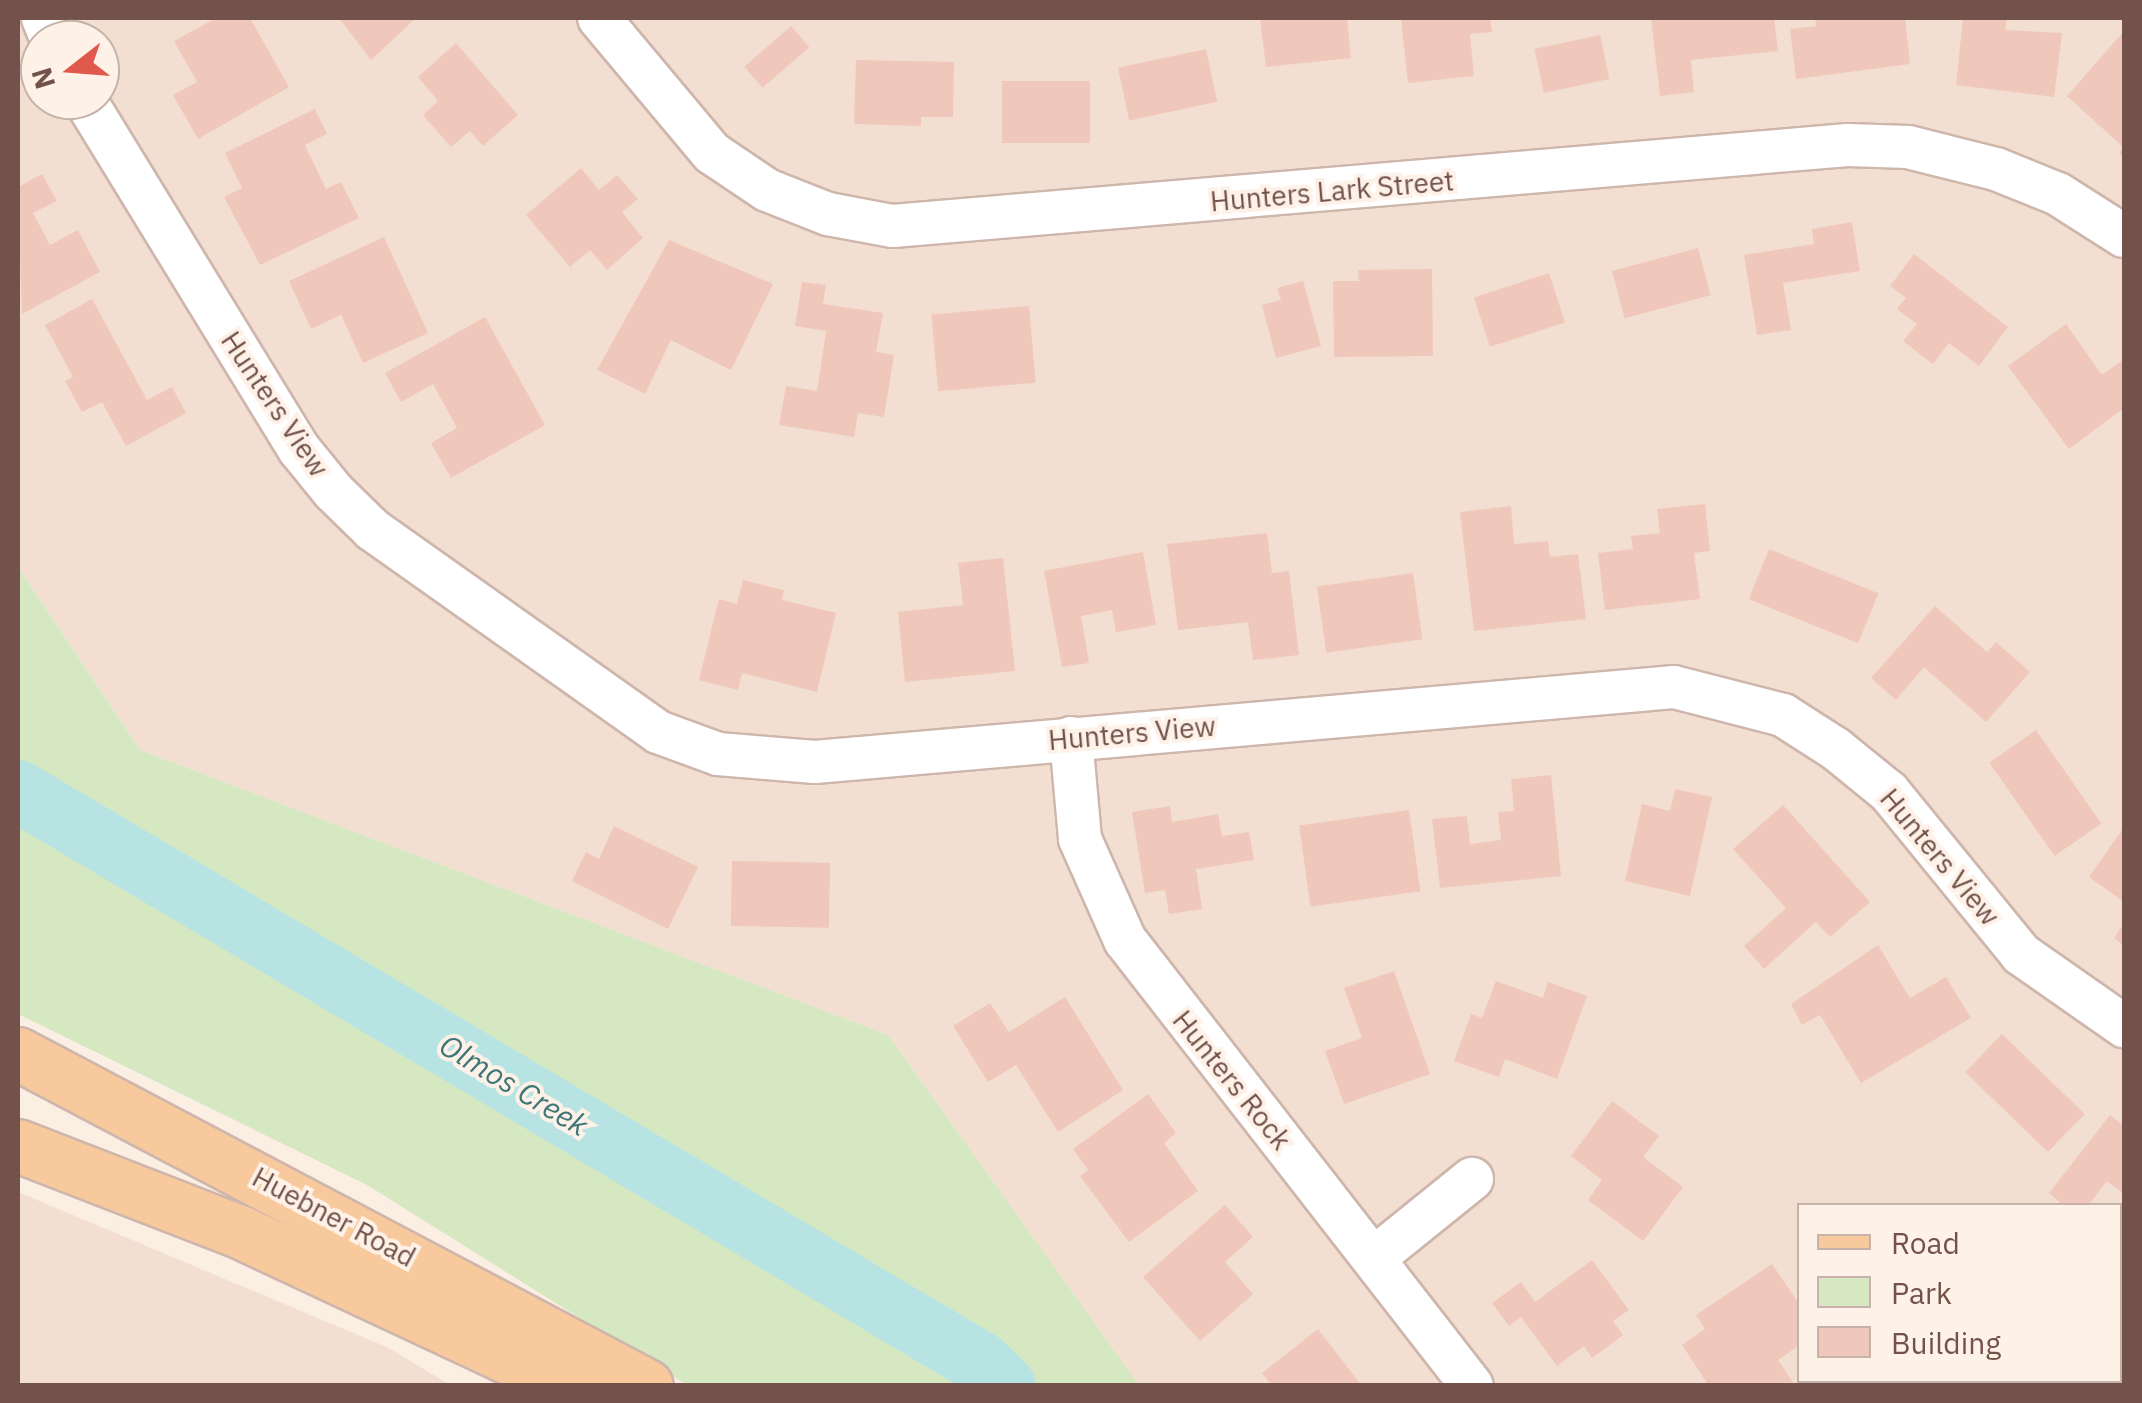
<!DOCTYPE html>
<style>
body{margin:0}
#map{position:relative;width:2142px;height:1403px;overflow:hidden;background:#fbeee2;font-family:"IBM Plex Sans",sans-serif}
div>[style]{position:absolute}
.residential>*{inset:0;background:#f2dfd1}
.green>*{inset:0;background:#d6e8c2}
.river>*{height:62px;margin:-31px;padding:0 31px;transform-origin:31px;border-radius:31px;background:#b8e3e3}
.building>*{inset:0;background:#efc8bb;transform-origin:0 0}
.roads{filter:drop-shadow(2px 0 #ceb6ac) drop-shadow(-2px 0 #ceb6ac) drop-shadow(0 2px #ceb6ac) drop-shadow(0 -2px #ceb6ac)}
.minor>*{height:42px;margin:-21px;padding:0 21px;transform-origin:21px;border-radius:21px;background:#fff}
.major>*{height:52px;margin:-26px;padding:0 26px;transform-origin:26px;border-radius:26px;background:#f8c99d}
span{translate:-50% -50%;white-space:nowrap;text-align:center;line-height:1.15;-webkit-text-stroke:8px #fef2e8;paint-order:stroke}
.street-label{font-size:28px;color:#72524a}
.water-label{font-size:30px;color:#3f7677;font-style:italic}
.frame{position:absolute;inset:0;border:20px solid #72524a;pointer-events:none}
.legend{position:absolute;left:1797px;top:1203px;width:325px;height:180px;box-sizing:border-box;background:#fef2e8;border:2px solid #c6b2a9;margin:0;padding:12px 18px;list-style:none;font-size:30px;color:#72524a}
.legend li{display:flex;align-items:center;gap:20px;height:50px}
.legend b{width:50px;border:2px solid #c6b2a9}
.north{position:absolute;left:20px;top:20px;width:100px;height:100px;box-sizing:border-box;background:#fef2e8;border:2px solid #c6b2a9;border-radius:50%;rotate:253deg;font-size:28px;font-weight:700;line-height:40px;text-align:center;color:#72524a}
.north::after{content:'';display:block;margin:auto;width:35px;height:45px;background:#e1584c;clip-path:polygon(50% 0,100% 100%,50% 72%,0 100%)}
</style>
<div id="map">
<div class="residential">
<i style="clip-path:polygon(evenodd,18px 18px,2124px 18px,2124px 1385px,1139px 1385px,888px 1035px,140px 750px,18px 567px,18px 18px,40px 40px,100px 40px,100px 100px,40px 100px,40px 40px,18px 18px,1800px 1206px,2120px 1206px,2120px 1380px,1800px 1380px,1800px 1206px)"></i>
<i style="clip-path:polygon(18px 1192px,389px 1348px,450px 1385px,18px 1385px)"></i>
</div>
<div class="green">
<i style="clip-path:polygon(18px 567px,140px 750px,888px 1035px,1139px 1385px,687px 1385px,367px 1185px,18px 1014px)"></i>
</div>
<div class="river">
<i style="left:18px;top:791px;width:1120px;rotate:30.71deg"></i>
<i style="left:981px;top:1363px;width:33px;rotate:44deg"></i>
</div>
<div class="building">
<i style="clip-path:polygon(216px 18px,250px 18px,289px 87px,198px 139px,173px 95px,197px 82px,174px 41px)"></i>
<i style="clip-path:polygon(339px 18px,416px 18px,371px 60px)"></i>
<i style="clip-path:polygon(1347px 18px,1351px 58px,1266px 67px,1260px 19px)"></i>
<i style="clip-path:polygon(1401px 18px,1490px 18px,1492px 32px,1470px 34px,1474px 76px,1408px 83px)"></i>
<i style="clip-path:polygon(1651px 18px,1774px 18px,1778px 51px,1691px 60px,1694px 92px,1660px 96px)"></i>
<i style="clip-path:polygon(1815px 18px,1905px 18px,1910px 64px,1796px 79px,1790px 29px,1816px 26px)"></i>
<i style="clip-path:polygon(1963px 18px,2007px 18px,2005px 30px,2062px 33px,2054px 97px,1956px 85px)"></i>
<i style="left:791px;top:26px;width:28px;height:62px;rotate:49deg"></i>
<i style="clip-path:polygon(2124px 31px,2124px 158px,2119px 153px,2123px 147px,2067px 96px)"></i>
<i style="left:1600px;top:35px;width:45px;height:67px;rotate:78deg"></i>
<i style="clip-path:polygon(456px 43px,518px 115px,483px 146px,470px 131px,451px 147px,423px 115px,438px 101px,418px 77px)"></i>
<i style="left:1206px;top:49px;width:54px;height:90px;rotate:78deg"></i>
<i style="clip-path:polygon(856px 60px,954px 62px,953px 117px,921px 117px,921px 126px,854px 124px)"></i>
<i style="left:1002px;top:81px;width:88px;height:62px"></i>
<i style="clip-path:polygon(315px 109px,327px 134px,305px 145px,326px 189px,341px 182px,359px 218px,260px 265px,224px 197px,242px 188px,225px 153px)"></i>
<i style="clip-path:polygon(581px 168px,599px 190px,617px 175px,638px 199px,622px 212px,643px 238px,607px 270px,590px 250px,570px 267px,526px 215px)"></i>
<i style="clip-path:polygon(42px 174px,57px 201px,33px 213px,50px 245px,78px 230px,100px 272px,22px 314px,18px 187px)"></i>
<i style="clip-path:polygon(1852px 222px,1860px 271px,1783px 283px,1791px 330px,1757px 335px,1744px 255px,1814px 244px,1812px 229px)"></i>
<i style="clip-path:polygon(384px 237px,428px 333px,363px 363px,341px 315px,311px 329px,289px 281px)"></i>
<i style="clip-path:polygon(669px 240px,773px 284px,731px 370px,671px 340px,645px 394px,597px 370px)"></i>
<i style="left:1698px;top:248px;width:49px;height:89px;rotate:75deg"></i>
<i style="clip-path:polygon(1914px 254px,2008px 327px,1979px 366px,1949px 343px,1933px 364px,1903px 341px,1917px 324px,1897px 309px,1906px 298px,1890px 286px)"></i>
<i style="clip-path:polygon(1432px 269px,1433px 356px,1334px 357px,1333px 281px,1359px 281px,1358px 270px)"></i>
<i style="left:1549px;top:273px;width:52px;height:79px;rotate:72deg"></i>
<i style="clip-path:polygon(1303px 281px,1321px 346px,1276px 358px,1262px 305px,1281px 300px,1277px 288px)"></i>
<i style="clip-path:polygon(802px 282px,826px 285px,823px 304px,883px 313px,876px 352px,894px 355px,884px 417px,858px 413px,854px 437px,779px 425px,786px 386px,817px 391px,826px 331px,795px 326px)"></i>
<i style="clip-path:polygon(92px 299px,147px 400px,172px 387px,186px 413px,126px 446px,102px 402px,82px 412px,65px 381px,73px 377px,45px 325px)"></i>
<i style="left:1029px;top:306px;width:77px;height:98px;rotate:85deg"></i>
<i style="clip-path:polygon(485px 317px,545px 425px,451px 478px,431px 443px,457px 428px,433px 384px,401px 402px,385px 373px)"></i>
<i style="clip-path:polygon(2066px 324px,2102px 375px,2124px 359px,2124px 408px,2069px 449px,2008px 366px)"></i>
<i style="clip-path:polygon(1705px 504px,1710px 551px,1694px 553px,1700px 599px,1605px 610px,1598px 553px,1633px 549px,1631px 536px,1660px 533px,1657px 509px)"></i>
<i style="clip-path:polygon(1511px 506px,1514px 544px,1548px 541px,1550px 557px,1578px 554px,1586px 619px,1474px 631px,1460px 512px)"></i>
<i style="clip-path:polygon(1267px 533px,1272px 573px,1289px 571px,1299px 655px,1253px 660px,1248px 622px,1178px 630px,1167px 544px)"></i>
<i style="left:1769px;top:549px;width:118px;height:54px;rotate:22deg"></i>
<i style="clip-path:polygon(1143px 552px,1156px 625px,1116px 632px,1112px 610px,1081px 616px,1089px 663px,1062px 667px,1044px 571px)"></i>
<i style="clip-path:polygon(1003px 558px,1015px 671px,905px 682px,898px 612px,963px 605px,958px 563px)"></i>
<i style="left:1413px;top:573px;width:67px;height:97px;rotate:82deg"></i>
<i style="clip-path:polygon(743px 580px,784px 590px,782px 600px,836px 613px,817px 692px,742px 673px,738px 690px,699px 680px,719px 599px,737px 604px)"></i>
<i style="clip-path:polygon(1935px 606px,1987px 652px,1996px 642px,2030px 672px,1986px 722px,1924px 667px,1896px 700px,1871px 678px)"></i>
<i style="left:2036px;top:730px;width:114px;height:57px;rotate:55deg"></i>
<i style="clip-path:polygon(1551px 775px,1561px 876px,1440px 888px,1432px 819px,1467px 816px,1470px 844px,1501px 840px,1498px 812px,1514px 811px,1511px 779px)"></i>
<i style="clip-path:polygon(1675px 789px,1712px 797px,1690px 896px,1625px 881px,1642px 804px,1670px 811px)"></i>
<i style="clip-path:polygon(1783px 805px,1870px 902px,1830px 937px,1816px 922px,1764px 969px,1744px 946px,1786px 908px,1733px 849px)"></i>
<i style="clip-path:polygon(1170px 806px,1172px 822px,1218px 814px,1222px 836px,1249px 832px,1254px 860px,1196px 869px,1202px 909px,1169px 914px,1165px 890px,1145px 893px,1132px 812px)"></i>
<i style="left:1409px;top:810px;width:82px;height:111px;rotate:82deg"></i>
<i style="clip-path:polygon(614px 826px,698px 867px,668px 929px,572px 881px,586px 852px,599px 859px)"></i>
<i style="clip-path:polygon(2124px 827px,2124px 902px,2089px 877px)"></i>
<i style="left:732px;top:861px;width:98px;height:65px;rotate:1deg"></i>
<i style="clip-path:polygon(2124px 923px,2124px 946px,2114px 938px)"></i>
<i style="clip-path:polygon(1878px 945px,1910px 998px,1946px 977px,1971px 1018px,1861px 1083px,1820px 1015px,1802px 1025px,1791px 1004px)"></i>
<i style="clip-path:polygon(1394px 971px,1430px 1074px,1344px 1104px,1325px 1051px,1362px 1038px,1344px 988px)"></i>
<i style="clip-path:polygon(1496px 981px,1543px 998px,1548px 982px,1587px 996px,1557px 1079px,1505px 1059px,1499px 1077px,1454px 1061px,1471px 1014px,1482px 1018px)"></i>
<i style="clip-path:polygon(1065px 997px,1123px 1090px,1058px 1132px,1016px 1065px,988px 1082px,953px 1026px,990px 1003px,1009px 1032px)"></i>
<i style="left:2002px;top:1034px;width:115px;height:53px;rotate:44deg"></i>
<i style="clip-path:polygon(1148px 1094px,1176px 1133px,1164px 1143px,1198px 1191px,1129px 1242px,1080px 1176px,1088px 1170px,1073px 1149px)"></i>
<i style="clip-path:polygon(1612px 1101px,1659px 1136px,1643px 1157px,1683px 1187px,1643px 1241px,1588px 1200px,1602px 1180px,1571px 1156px)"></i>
<i style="clip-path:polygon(2110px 1115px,2124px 1126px,2124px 1194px,2107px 1181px,2088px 1206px,2064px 1206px,2049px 1193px)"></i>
<i style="clip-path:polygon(1225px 1205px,1253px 1237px,1225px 1262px,1253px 1294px,1200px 1341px,1143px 1277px)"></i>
<i style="clip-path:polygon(1592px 1260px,1629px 1310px,1613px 1321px,1623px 1335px,1592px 1358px,1584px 1346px,1557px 1366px,1521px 1317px,1509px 1326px,1492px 1303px,1521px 1282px,1535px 1302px)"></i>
<i style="clip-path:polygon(1772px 1264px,1800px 1305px,1800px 1345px,1778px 1360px,1794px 1384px,1709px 1386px,1682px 1345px,1705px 1329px,1696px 1315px)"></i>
<i style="clip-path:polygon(1318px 1329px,1362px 1386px,1272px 1386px,1262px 1373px)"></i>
<i style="clip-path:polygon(1985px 1380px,2102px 1380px,2094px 1386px)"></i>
</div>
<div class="roads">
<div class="minor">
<i style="left:43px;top:18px;width:24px;rotate:68deg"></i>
<i style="left:599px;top:18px;width:176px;rotate:50.1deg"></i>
<i style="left:712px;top:153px;width:66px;rotate:33.9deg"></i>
<i style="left:767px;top:190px;width:66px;rotate:21.5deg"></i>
<i style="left:828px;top:214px;width:66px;rotate:10.5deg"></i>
<i style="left:893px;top:226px;width:958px;rotate:-4.85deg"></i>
<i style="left:1848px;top:145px;width:60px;rotate:1.9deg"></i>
<i style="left:1908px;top:147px;width:91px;rotate:14deg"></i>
<i style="left:1996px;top:169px;width:67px;rotate:22deg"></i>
<i style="left:2058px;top:194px;width:78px;rotate:32.5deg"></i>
<i style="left:85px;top:100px;width:409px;rotate:58.5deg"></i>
<i style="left:299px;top:449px;width:55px;rotate:50.9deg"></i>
<i style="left:334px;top:492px;width:54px;rotate:44.3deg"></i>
<i style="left:373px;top:530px;width:349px;rotate:35.3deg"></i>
<i style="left:658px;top:732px;width:64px;rotate:20.1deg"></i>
<i style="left:718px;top:754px;width:97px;rotate:4.7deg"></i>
<i style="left:815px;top:762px;width:862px;rotate:-4.99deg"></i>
<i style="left:1674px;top:687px;width:113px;rotate:14.4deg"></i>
<i style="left:1783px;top:715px;width:63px;rotate:32.7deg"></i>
<i style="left:1836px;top:749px;width:68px;rotate:39.1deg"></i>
<i style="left:1889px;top:792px;width:209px;rotate:50.8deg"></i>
<i style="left:2021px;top:954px;width:126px;rotate:35deg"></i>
<i style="left:1071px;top:738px;width:101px;rotate:84.9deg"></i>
<i style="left:1080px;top:839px;width:111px;rotate:66deg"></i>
<i style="left:1125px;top:940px;width:565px;rotate:52.12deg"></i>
<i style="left:1374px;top:1258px;width:126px;rotate:-38.9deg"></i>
</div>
<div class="major">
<i style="left:18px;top:1054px;width:711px;rotate:27.83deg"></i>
<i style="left:18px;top:1146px;width:240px;rotate:21.2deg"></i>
<i style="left:242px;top:1233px;width:360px;rotate:25.1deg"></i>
</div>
</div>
<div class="street-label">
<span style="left:1332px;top:191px;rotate:-5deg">Hunters Lark Street</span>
<span style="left:275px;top:404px;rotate:56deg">Hunters View</span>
<span style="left:1132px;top:733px;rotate:-5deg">Hunters View</span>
<span style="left:1940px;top:857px;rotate:50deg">Hunters View</span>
<span style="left:1232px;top:1080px;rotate:51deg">Hunters Rock</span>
<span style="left:334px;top:1217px;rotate:28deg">Huebner Road</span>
</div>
<div class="water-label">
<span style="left:514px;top:1085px;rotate:31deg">Olmos Creek</span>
</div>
<div class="frame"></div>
<ul class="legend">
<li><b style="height:12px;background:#f8c99d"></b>Road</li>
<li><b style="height:28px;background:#d6e8c2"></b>Park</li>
<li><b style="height:28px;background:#efc8bb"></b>Building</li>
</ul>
<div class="north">N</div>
</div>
